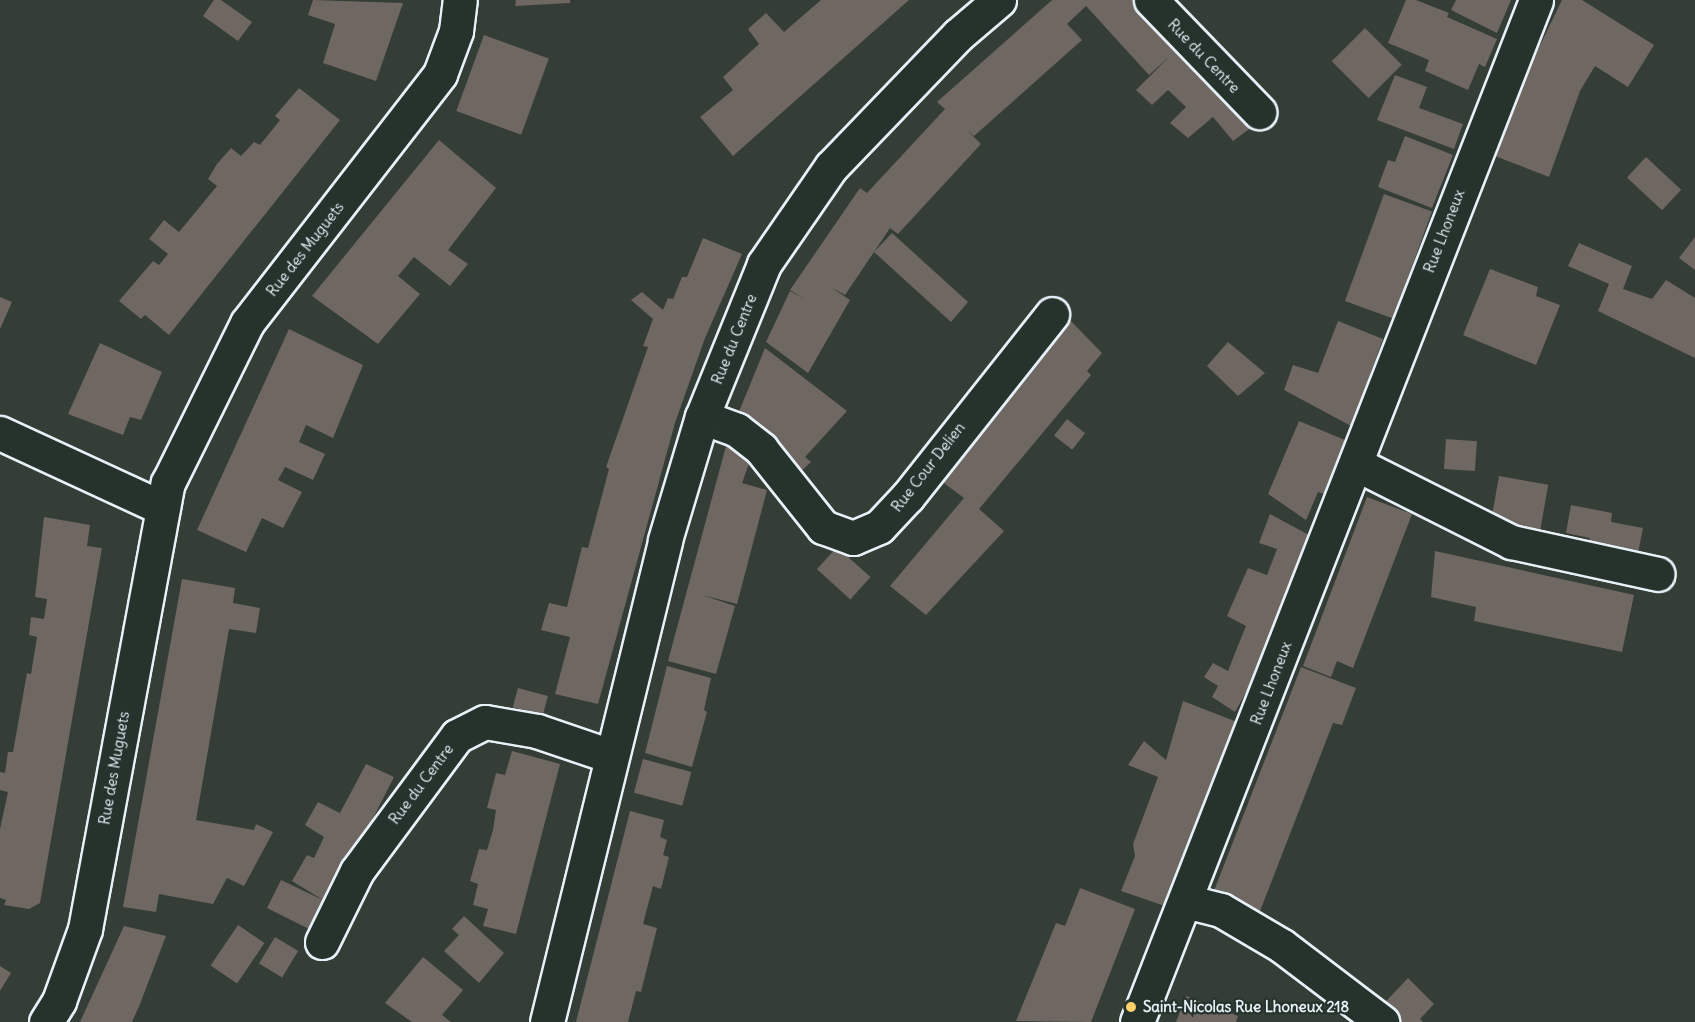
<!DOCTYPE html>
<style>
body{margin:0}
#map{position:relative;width:1695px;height:1022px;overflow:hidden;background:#353d37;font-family:Delius,sans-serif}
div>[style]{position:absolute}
.building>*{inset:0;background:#6f6761;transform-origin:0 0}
.roads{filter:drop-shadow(2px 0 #e8f1f8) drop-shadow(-2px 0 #e8f1f8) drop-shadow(0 2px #e8f1f8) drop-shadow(0 -2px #e8f1f8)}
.minor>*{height:33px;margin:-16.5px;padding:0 16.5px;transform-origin:16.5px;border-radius:16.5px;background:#26332d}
.dots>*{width:16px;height:16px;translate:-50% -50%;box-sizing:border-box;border:3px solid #26332d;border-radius:50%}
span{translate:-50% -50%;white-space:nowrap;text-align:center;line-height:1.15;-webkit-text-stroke:4.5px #26332d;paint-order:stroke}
.street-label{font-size:15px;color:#e8f1f8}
.poi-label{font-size:15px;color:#e8f1f8;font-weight:700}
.left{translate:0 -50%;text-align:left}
</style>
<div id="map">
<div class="building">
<i style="clip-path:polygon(214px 0,221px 0,252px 22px,238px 41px,203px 16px)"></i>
<i style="clip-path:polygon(313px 0,403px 3px,376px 81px,323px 63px,335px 24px,308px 15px)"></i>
<i style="clip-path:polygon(516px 0,570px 0,570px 3px,515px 6px)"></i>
<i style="clip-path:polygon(821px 0,909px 0,733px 156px,700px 117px,733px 90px,723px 77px,759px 44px,748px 29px,766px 13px,784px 32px)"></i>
<i style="clip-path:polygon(1052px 0,1140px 0,1256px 124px,1233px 141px,1213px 117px,1188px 138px,1170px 123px,1186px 107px,1168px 90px,1152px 105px,1136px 90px,1170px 56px,1149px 75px,1086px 6px,1067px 24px,1082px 40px,974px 136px,967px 130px,981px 144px,898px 234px,890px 228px,874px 252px,892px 233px,968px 302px,951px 322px,874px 252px,845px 295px,832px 288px,850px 300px,808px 373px,766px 342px,790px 291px,804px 299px,790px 290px,860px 188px,867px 193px,945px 109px,937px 102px)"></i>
<i style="clip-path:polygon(1406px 0,1416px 0,1449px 13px,1447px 17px,1497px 39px,1485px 67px,1479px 64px,1468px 90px,1425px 71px,1429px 60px,1388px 43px)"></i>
<i style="clip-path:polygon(1456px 0,1511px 0,1497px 33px,1451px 10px)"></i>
<i style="clip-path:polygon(1562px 0,1582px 0,1654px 45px,1628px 87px,1595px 66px,1580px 91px,1549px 177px,1495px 156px,1533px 60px)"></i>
<i style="left:1365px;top:28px;width:52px;height:47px;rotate:45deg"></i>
<i style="left:484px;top:35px;width:69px;height:81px;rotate:20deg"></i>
<i style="clip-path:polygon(1395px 75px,1427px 87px,1419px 108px,1463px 124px,1454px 149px,1377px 120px)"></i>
<i style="clip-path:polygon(299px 88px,340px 120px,169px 335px,145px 315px,141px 319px,119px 301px,153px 261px,159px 265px,168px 254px,149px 239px,164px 220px,179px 232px,217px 186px,208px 179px,217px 164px,231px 148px,241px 156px,254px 142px,260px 145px,280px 120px,275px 116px)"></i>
<i style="clip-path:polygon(1405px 136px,1453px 155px,1432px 208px,1378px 187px,1388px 160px,1395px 162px)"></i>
<i style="clip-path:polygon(439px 140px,496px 188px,448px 250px,468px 264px,450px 286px,414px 257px,398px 276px,420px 294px,378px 344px,312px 296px)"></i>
<i style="left:1646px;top:157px;width:48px;height:28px;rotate:43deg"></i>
<i style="left:1384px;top:194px;width:51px;height:114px;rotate:20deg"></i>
<i style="clip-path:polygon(1695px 237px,1695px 270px,1679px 258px)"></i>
<i style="clip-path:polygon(703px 238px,742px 254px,705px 338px,675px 423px,598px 704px,555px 694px,570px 637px,541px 630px,549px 603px,567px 607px,582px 547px,588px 548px,609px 469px,606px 467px,648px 347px,643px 346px,653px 319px,631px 300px,642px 292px,663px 310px,668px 298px,673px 299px,682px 277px,687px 277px)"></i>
<i style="clip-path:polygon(1579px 243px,1632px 266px,1623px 289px,1652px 299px,1666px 280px,1695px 298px,1695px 358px,1598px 311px,1609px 284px,1568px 266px)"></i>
<i style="clip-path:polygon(1490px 269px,1538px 287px,1536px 296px,1560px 305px,1536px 365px,1463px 335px)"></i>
<i style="clip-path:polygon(0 297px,12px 302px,0 329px)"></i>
<i style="clip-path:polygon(1066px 316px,1102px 353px,1087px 371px,1091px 375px,979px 509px,1004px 531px,926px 615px,890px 586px,964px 498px,933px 475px)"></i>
<i style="clip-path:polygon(1338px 321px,1383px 339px,1351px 426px,1284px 390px,1293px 365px,1318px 373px)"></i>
<i style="clip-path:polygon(289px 329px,363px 365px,333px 438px,306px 425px,299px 442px,325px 454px,313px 480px,285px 467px,278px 480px,302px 492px,283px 528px,262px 518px,246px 552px,197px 530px)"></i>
<i style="clip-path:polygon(1228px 342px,1265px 373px,1238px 396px,1207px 366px)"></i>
<i style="clip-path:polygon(100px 343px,162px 372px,141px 420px,130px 417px,123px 435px,68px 414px)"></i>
<i style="clip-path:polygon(765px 348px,847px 411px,805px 457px,811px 462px,795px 477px,736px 419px)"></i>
<i style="left:1067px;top:419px;width:23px;height:21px;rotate:38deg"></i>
<i style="clip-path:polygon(1299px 421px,1345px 440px,1324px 494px,1318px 492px,1306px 520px,1268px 494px)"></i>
<i style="left:1446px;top:439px;width:31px;height:30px;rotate:4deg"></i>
<i style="clip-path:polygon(726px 446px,738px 449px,750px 461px,742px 483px,767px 490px,737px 604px,702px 595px,735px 606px,716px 674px,668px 661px)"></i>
<i style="left:1499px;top:476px;width:50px;height:47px;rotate:10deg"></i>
<i style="clip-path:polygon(1367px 497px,1412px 514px,1353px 668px,1337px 661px,1331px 677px,1303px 666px)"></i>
<i style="clip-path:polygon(1571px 505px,1612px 513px,1611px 522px,1643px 528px,1637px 558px,1587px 549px,1590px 538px,1566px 533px)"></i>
<i style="clip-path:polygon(1270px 514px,1309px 535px,1250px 685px,1235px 712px,1212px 697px,1218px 686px,1204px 677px,1213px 663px,1228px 671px,1237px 648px,1246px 626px,1227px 616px,1248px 568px,1267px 575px,1277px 549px,1259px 543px)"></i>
<i style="clip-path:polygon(44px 517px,90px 525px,87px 546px,102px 548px,40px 903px,29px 909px,4px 905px,6px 900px,0 898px,0 829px,8px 792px,0 790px,0 772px,5px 773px,8px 752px,13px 752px,27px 673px,31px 674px,37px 637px,29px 635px,31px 617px,44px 619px,47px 599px,35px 597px)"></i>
<i style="left:837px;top:547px;width:45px;height:30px;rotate:42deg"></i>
<i style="clip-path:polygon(1435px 551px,1634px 595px,1622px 652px,1474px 621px,1476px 607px,1431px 597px)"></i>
<i style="clip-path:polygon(182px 579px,235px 588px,233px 603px,260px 608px,256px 633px,229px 629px,196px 820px,254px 830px,256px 824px,273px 832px,244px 886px,227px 878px,213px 904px,159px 894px,156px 912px,123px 907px)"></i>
<i style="clip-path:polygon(667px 666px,711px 678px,704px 710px,707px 712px,692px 767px,645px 753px)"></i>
<i style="clip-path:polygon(1301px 667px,1356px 688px,1342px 725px,1333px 723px,1257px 919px,1210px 901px)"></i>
<i style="left:518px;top:688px;width:31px;height:20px;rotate:15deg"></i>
<i style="clip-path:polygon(1183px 701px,1237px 722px,1165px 906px,1121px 891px,1135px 856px,1133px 844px,1158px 777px,1128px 765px,1144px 741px,1166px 760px)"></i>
<i style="clip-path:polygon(512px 751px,560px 764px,516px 934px,483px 926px,488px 909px,473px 905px,478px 884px,470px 881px,479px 849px,487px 850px,493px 830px,496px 810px,487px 808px,496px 773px,505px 775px)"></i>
<i style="left:643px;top:759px;width:50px;height:35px;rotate:15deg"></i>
<i style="clip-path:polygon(366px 764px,394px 777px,315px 932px,267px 908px,281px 880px,323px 900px,292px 881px,307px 855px,314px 858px,324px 837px,305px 825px,318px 802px,340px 813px)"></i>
<i style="clip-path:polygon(630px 811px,664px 820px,660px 837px,667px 840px,663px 855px,669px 857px,661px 889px,653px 886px,643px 924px,657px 928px,641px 992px,636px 991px,628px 1022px,576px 1022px)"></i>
<i style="clip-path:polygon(1080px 888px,1135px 909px,1091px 1022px,1016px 1021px,1056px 923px,1065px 926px)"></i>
<i style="clip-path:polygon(464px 916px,504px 953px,479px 983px,444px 951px,459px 935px,452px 929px)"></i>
<i style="left:238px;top:925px;width:32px;height:49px;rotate:34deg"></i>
<i style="clip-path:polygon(124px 926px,166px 936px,140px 1004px,132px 1022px,80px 1022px)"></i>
<i style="left:275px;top:937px;width:27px;height:31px;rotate:31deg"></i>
<i style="clip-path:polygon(423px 957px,463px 990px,442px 1015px,451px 1022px,412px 1022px,385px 1003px)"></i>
<i style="clip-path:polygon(0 966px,11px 973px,0 991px)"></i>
<i style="clip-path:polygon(1408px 978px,1434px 1004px,1420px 1019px,1423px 1022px,1385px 1022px,1375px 1013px)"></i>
<i style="clip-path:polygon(1186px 996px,1238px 1016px,1236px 1022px,1176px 1022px)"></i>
</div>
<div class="roads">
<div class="minor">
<i style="left:1151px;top:0;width:156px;rotate:46deg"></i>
<i style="left:702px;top:417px;width:37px;rotate:20deg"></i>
<i style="left:737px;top:430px;width:31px;rotate:38deg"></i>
<i style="left:761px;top:449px;width:100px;rotate:51.5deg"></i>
<i style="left:823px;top:527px;width:32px;rotate:20deg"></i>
<i style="left:853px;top:538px;width:28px;rotate:-23deg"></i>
<i style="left:879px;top:527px;width:42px;rotate:-46.9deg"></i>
<i style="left:908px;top:496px;width:232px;rotate:-51.6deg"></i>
<i style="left:0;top:433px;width:179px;rotate:24.8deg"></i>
<i style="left:1356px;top:464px;width:174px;rotate:26.7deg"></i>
<i style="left:1511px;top:542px;width:150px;rotate:12.3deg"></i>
<i style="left:1185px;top:901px;width:37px;rotate:14deg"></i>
<i style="left:1221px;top:910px;width:71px;rotate:30.5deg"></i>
<i style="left:1282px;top:946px;width:126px;rotate:37.2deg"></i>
<i style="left:322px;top:942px;width:79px;rotate:-63.8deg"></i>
<i style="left:357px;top:871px;width:168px;rotate:-53.5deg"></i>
<i style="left:457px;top:736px;width:31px;rotate:-27deg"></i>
<i style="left:485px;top:722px;width:53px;rotate:9.8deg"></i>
<i style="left:537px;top:731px;width:78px;rotate:18.7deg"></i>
<i style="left:46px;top:1022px;width:25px;rotate:-58deg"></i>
<i style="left:59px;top:1001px;width:77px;rotate:-70.1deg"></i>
<i style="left:85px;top:929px;width:454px;rotate:-79.5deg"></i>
<i style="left:168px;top:483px;width:178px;rotate:-63.7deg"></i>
<i style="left:247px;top:323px;width:315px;rotate:-52.2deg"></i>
<i style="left:440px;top:74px;width:46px;rotate:-69.6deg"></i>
<i style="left:456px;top:31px;width:31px;rotate:-83deg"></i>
<i style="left:547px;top:1022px;width:496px;rotate:-76.2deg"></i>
<i style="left:665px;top:540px;width:128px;rotate:-73.3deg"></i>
<i style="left:702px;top:417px;width:165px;rotate:-67.9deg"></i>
<i style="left:764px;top:264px;width:118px;rotate:-55.4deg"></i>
<i style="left:831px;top:167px;width:183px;rotate:-46.1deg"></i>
<i style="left:958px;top:35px;width:54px;rotate:-40.5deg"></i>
<i style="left:1137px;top:1022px;width:1097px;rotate:-68.67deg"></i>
</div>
</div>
<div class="dots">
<i style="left:1131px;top:1007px;background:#ffd166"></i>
</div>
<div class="street-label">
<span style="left:1204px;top:56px;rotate:46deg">Rue du Centre</span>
<span style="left:1444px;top:231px;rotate:-69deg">Rue Lhoneux</span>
<span style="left:305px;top:249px;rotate:-52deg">Rue des Muguets</span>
<span style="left:734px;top:339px;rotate:-68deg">Rue du Centre</span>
<span style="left:928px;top:467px;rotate:-52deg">Rue Cour Delien</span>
<span style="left:1271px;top:683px;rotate:-69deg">Rue Lhoneux</span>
<span style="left:114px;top:768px;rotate:-80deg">Rue des Muguets</span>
<span style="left:421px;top:784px;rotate:-53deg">Rue du Centre</span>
</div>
<div class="poi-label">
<span class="left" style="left:1143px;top:1007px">Saint-Nicolas Rue Lhoneux 218</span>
</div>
</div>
